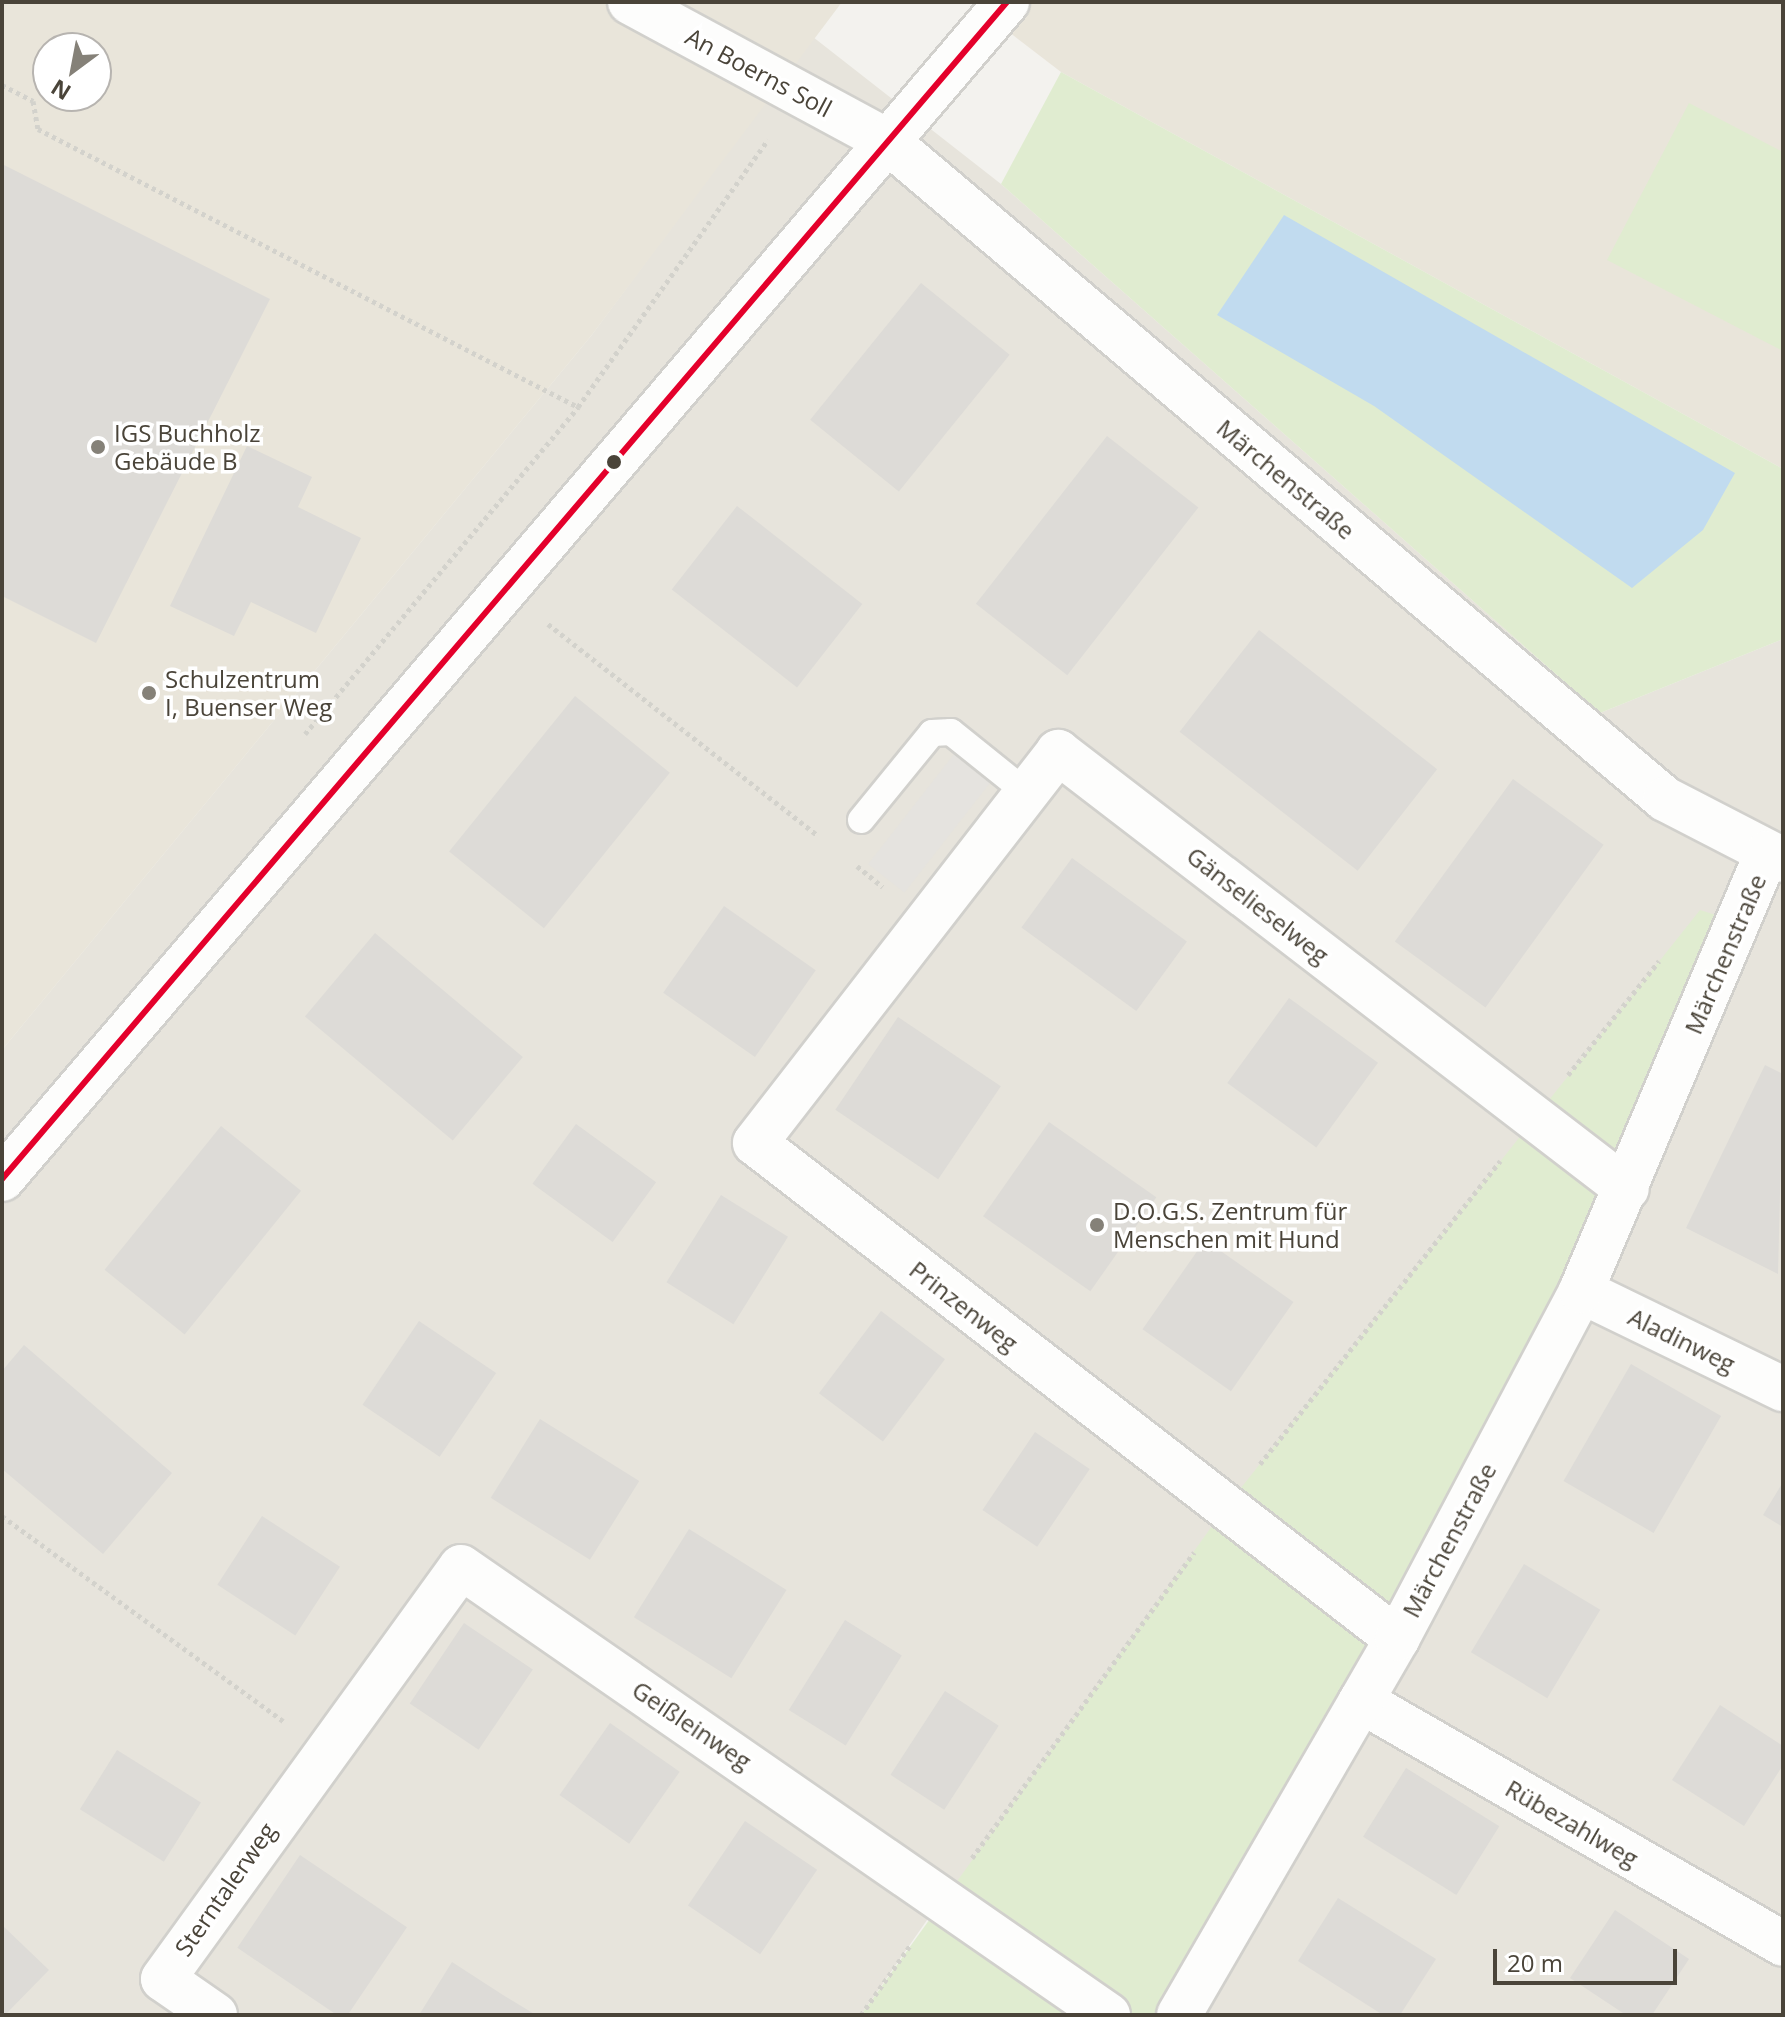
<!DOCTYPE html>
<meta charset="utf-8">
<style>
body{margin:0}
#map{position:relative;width:1785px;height:2017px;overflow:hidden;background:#f3f2ee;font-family:"Open Sans",sans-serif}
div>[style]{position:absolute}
.residential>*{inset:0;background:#e7e4dc}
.education>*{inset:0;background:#e9e5da}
.green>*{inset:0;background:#e0ecd0}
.parking>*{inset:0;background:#e5e3df;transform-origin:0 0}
.water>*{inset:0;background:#c1dbef}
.building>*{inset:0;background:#dddbd7;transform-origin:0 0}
.path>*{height:5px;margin-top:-2.5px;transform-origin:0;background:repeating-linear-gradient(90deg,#d3d2cc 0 4px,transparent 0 8px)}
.roads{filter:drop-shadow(2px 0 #d1d0cc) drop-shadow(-2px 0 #d1d0cc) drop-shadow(0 2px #d1d0cc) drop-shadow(0 -2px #d1d0cc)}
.lane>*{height:26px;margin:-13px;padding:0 13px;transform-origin:13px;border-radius:13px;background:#fdfdfc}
.street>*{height:44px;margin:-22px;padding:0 22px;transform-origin:22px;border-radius:22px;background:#fdfdfc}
.bus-1>*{height:6px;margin:-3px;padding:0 3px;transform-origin:3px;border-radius:3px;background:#e4002b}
.dots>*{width:22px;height:22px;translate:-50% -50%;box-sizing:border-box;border:4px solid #fff;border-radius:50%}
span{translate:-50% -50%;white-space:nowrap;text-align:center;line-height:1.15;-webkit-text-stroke:7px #fff;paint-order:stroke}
.street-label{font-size:24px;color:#4a4439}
.poi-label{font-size:24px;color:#4a4439}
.left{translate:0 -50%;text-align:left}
.frame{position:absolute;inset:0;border:4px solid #4a4439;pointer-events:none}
.north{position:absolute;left:32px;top:32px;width:80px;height:80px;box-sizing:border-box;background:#fff;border:2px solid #b7b4b0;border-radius:50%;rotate:212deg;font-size:22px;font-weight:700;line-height:32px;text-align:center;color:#4a4439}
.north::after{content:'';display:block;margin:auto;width:28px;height:36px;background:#858178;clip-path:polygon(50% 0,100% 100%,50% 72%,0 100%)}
.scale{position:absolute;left:1493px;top:1949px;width:184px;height:36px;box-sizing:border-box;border:4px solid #4a4439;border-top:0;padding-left:10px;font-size:24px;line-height:28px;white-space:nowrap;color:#4a4439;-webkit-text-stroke:6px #fff;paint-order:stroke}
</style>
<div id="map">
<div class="residential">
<i style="clip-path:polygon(813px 37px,1001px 184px,1600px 713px,1783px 639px,1783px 2015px,1179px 2015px,943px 1897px,861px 2015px,2px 2015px,2px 1050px,591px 336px)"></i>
</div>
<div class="education">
<i style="clip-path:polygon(evenodd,2px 2px,842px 2px,591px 336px,2px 1050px,2px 2px,48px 48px,96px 48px,96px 96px,48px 96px,48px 48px)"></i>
<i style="clip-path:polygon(970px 2px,1783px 2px,1783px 469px,1061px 72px)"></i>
</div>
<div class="green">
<i style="clip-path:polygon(1061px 72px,1783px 469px,1783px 639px,1600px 713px,1001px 184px)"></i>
<i style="clip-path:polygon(1689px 103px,1783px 152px,1783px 351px,1607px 260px)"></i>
<i style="clip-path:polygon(1700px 910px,1738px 922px,1627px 1189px,1179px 2015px,861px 2015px,1225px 1508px)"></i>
</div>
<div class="parking">
<i style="left:955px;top:753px;width:46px;height:141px;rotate:38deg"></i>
</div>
<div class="water">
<i style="clip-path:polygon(1284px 215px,1735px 473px,1703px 530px,1632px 588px,1374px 406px,1217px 315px)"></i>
</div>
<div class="building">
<i style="clip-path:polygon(2px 164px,270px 299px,96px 643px,2px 596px)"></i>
<i style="left:921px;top:283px;width:114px;height:176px;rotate:39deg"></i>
<i style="left:1107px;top:436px;width:116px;height:213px;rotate:38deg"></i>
<i style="clip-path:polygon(247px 446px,312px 477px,298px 507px,361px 538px,316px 633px,251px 602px,234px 636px,170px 606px)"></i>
<i style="left:737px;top:506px;width:159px;height:106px;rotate:38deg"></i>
<i style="left:1259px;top:630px;width:226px;height:129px;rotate:38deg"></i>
<i style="left:575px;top:696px;width:122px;height:200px;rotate:39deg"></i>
<i style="left:1513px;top:779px;width:112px;height:201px;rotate:36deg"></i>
<i style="left:1072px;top:858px;width:142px;height:86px;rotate:36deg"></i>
<i style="left:724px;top:906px;width:112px;height:106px;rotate:35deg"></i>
<i style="left:375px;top:933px;width:193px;height:109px;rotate:40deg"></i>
<i style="left:1289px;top:998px;width:110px;height:105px;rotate:36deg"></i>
<i style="left:898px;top:1017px;width:124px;height:112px;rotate:34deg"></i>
<i style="clip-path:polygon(1765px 1065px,1783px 1074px,1778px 1274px,1686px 1228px)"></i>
<i style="left:1049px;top:1122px;width:131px;height:115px;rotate:35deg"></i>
<i style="left:576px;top:1124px;width:99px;height:74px;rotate:36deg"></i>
<i style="left:221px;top:1126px;width:103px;height:185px;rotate:39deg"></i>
<i style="left:721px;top:1195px;width:79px;height:103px;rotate:32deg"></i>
<i style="left:1205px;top:1240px;width:108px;height:109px;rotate:35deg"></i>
<i style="left:881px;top:1311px;width:80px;height:103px;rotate:37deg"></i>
<i style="left:419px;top:1321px;width:93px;height:101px;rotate:34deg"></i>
<i style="clip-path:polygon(24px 1345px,172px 1473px,103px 1554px,2px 1469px,2px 1371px)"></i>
<i style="left:1631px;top:1364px;width:104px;height:135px;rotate:30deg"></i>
<i style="left:540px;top:1419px;width:117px;height:93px;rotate:32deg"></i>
<i style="left:1035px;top:1432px;width:66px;height:94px;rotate:34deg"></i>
<i style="clip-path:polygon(1783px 1482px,1783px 1527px,1763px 1515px)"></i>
<i style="left:262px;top:1516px;width:93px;height:82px;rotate:33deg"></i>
<i style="left:689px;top:1529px;width:115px;height:104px;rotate:32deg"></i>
<i style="left:1524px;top:1564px;width:89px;height:103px;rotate:31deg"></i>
<i style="left:845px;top:1620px;width:67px;height:106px;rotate:32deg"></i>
<i style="left:464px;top:1623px;width:83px;height:97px;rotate:34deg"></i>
<i style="left:945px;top:1691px;width:64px;height:100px;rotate:33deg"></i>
<i style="clip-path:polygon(1720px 1705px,1783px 1746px,1783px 1765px,1744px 1826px,1672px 1780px)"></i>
<i style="left:610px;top:1723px;width:85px;height:88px;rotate:35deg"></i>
<i style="left:117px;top:1750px;width:99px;height:70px;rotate:32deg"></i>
<i style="left:1406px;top:1768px;width:110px;height:81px;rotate:32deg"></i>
<i style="left:745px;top:1821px;width:87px;height:102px;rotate:34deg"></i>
<i style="left:300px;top:1855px;width:129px;height:112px;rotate:34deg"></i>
<i style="clip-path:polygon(1338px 1898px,1436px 1959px,1400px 2015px,1383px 2015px,1298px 1961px)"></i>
<i style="clip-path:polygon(1615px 1910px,1689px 1959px,1652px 2015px,1626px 2015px,1570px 1978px)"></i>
<i style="clip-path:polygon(2px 1925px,49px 1970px,5px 2015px,2px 2015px)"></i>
<i style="clip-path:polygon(452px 1962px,503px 1995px,536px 2015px,419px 2015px)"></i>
</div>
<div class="path">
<i style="left:2px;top:85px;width:35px;rotate:27deg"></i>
<i style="left:33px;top:101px;width:28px;rotate:80deg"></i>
<i style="left:38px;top:129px;width:607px;rotate:27.24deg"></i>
<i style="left:548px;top:624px;width:342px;rotate:38.1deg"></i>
<i style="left:305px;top:734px;width:426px;rotate:-50.1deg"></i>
<i style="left:578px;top:407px;width:328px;rotate:-54.6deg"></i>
<i style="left:857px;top:866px;width:33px;rotate:39deg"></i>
<i style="left:1568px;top:1075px;width:146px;rotate:-51.4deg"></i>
<i style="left:1260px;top:1464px;width:387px;rotate:-51.6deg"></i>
<i style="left:2px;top:1516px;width:348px;rotate:36.1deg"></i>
<i style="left:972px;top:1858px;width:378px;rotate:-54deg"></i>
<i style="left:861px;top:2015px;width:87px;rotate:-54.8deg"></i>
</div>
<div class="roads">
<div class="lane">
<i style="left:861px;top:820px;width:112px;rotate:-50.8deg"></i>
<i style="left:932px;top:733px;width:19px;rotate:-3deg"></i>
<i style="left:951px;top:732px;width:96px;rotate:38.7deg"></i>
</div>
<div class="street">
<i style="left:630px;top:2px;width:292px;rotate:28.4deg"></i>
<i style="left:887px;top:141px;width:1019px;rotate:40.22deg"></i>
<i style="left:1665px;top:799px;width:133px;rotate:27.3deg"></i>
<i style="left:2px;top:1179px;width:1548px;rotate:-49.51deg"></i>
<i style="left:1581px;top:1291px;width:225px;rotate:25.9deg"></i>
<i style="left:1397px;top:1639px;width:811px;rotate:-142.31deg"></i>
<i style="left:755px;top:1143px;width:495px;rotate:-52.2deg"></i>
<i style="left:1058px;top:752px;width:717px;rotate:37.52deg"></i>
<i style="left:1361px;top:1701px;width:487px;rotate:29.9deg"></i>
<i style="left:215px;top:2015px;width:63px;rotate:-145.3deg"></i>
<i style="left:163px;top:1979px;width:508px;rotate:-54.12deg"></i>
<i style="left:461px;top:1567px;width:787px;rotate:34.7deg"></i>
<i style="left:1179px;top:2015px;width:435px;rotate:-59.9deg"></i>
<i style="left:1397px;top:1639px;width:394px;rotate:-62.1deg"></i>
<i style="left:1581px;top:1291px;width:476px;rotate:-67deg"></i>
</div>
</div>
<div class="bus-1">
<i style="left:2px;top:1179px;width:1548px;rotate:-49.51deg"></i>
</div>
<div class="dots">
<i style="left:98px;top:447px;background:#858178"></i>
<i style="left:614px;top:462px;background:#4a4439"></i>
<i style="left:149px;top:693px;background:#858178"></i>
<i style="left:1097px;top:1225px;background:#858178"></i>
</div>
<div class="street-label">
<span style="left:759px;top:72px;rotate:28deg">An Boerns Soll</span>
<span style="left:1286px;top:479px;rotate:40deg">Märchenstraße</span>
<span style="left:1258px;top:905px;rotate:38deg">Gänselieselweg</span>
<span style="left:1725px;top:954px;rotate:-67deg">Märchenstraße</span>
<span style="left:964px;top:1306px;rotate:38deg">Prinzenweg</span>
<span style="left:1682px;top:1340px;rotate:26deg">Aladinweg</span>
<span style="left:1449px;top:1540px;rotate:-62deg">Märchenstraße</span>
<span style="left:692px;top:1725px;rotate:34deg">Geißleinweg</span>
<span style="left:1572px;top:1823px;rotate:30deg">Rübezahlweg</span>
<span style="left:225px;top:1889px;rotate:-55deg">Sterntalerweg</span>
</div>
<div class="poi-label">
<span class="left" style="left:114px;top:447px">IGS Buchholz<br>Gebäude B</span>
<span class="left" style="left:165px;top:693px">Schulzentrum<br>I, Buenser Weg</span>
<span class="left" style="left:1113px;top:1225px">D.O.G.S. Zentrum für<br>Menschen mit Hund</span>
</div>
<div class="frame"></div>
<div class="north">N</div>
<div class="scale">20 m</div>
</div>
